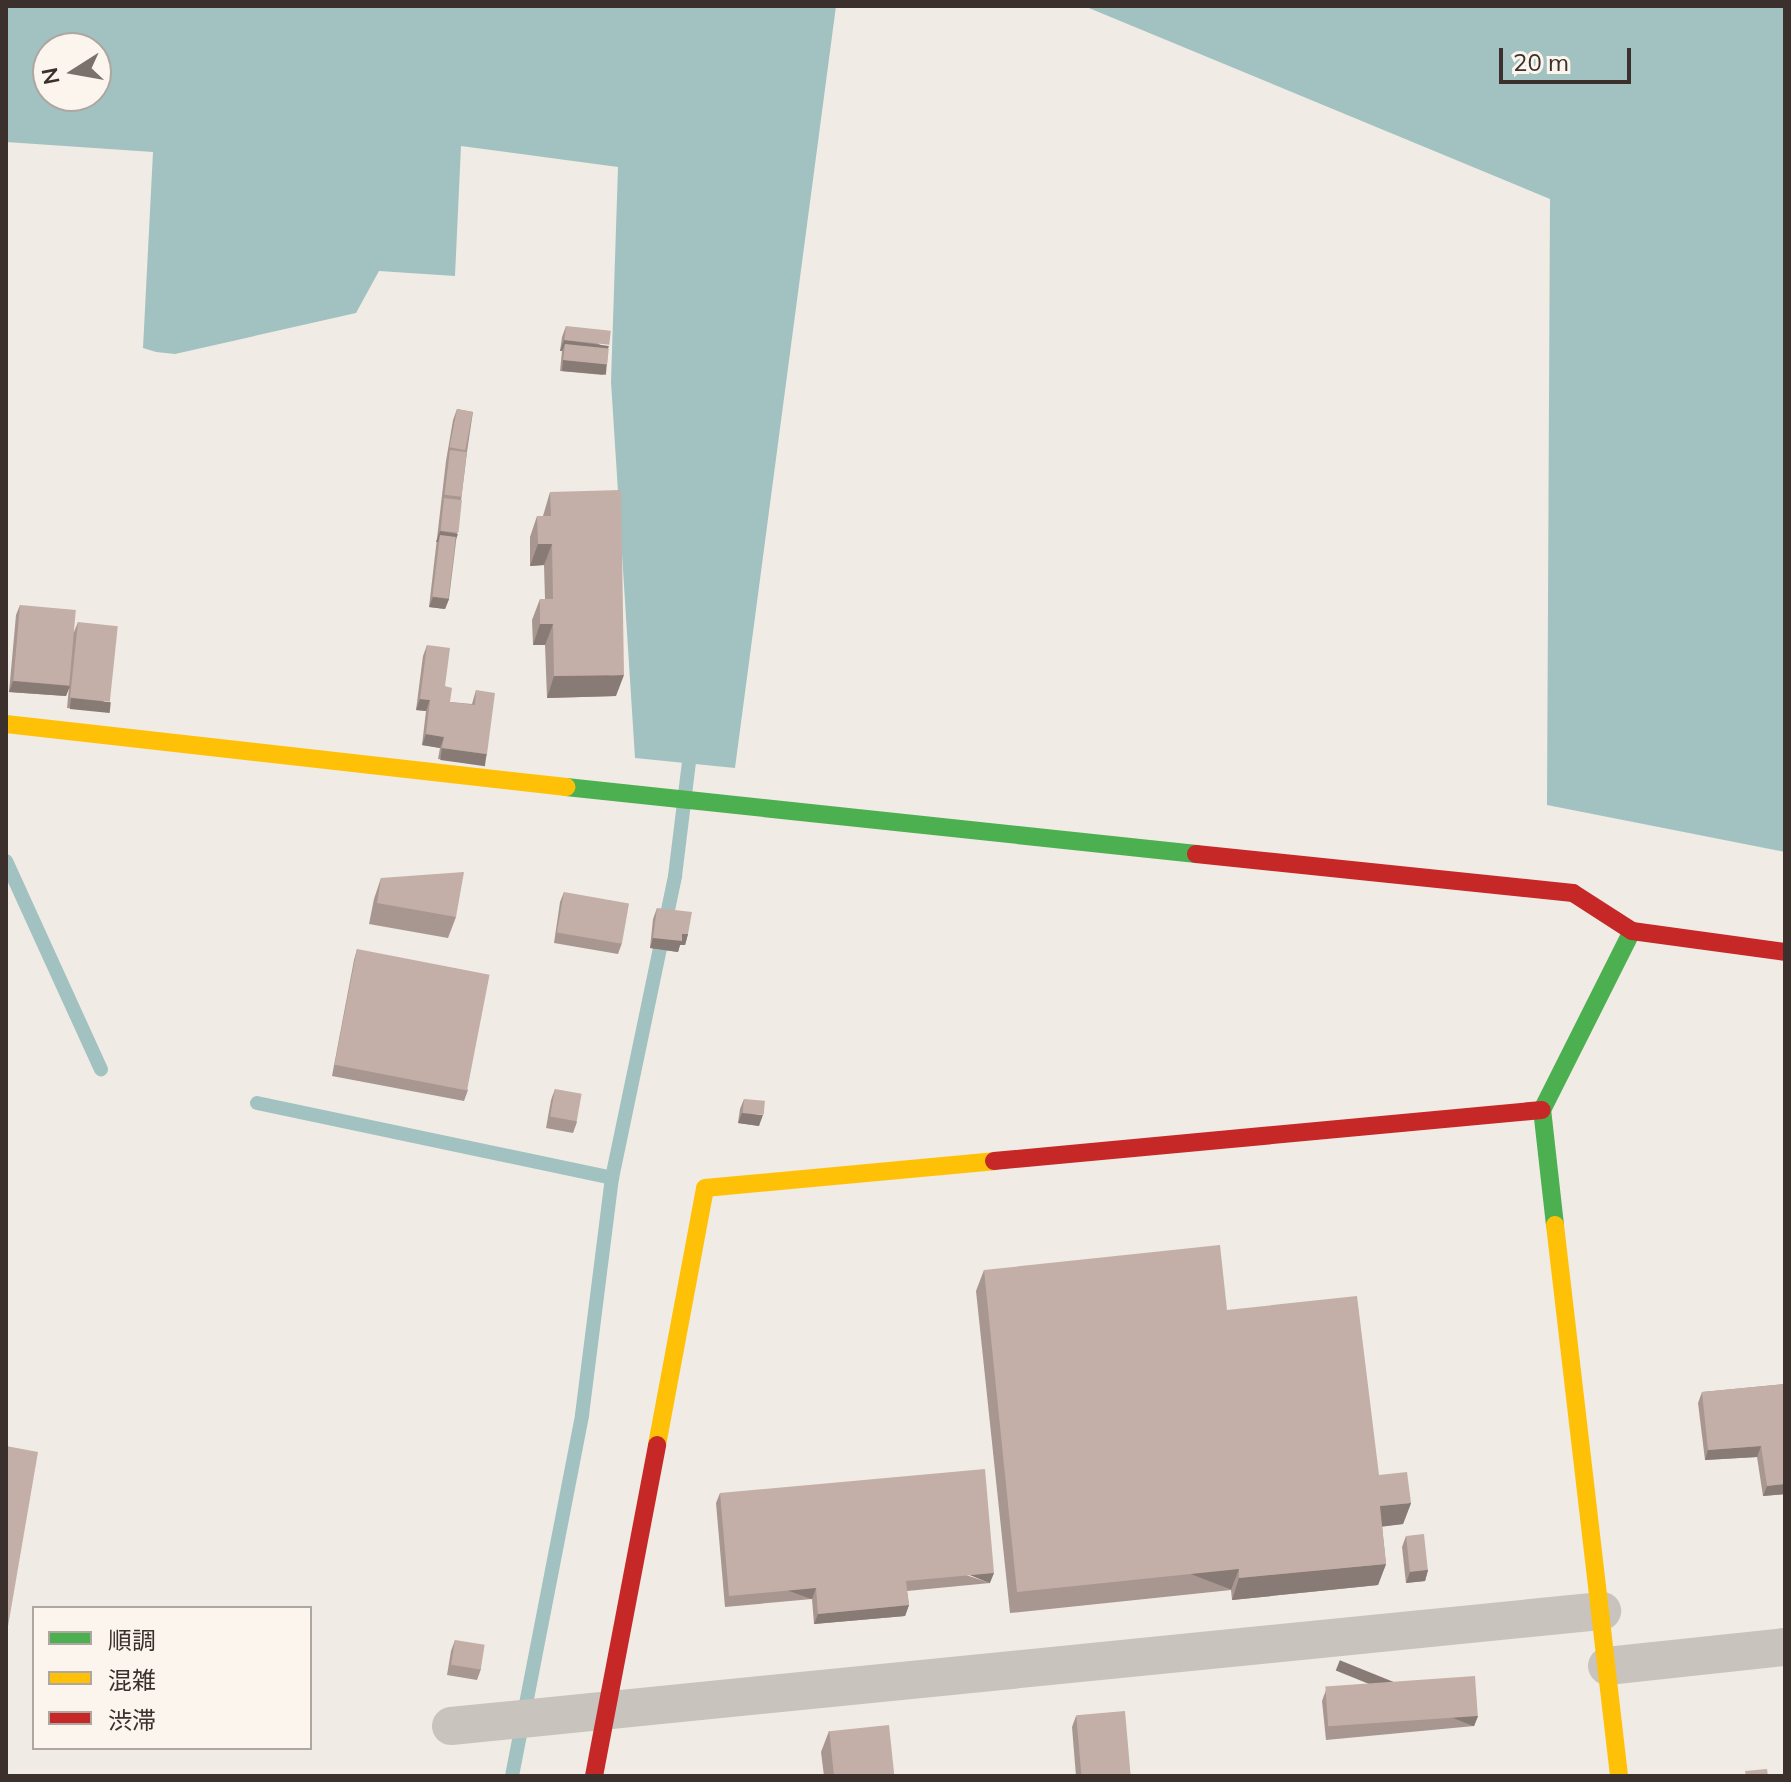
<!DOCTYPE html>
<meta charset="utf-8">
<style>
body{margin:0}
#map{position:relative;width:1791px;height:1782px;overflow:hidden;background:#f0ebe5;font-family:Mulish,"Noto Sans JP",sans-serif}
div>[style]{position:absolute}
.water>*{inset:0;background:#a1c2c1}
.stream>*{height:14px;margin:-7px;padding:0 7px;transform-origin:7px;border-radius:7px;background:#a1c2c1}
.street>*{height:38px;margin:-19px;padding:0 19px;transform-origin:19px;border-radius:19px;background:#c9c3be}
.fast>*{height:18px;margin:-9px;padding:0 9px;transform-origin:9px;border-radius:9px;background:#4caf50}
.slow>*{height:18px;margin:-9px;padding:0 9px;transform-origin:9px;border-radius:9px;background:#ffc107}
.jam>*{height:18px;margin:-9px;padding:0 9px;transform-origin:9px;border-radius:9px;background:#c62828}
.wall>*{inset:0;background:#a89690}
.shaded-wall>*{inset:0;background:#887a75;transform-origin:0 0}
.building>*{inset:0;background:#c3afa7;transform-origin:0 0}
span{translate:-50% -50%;white-space:nowrap;text-align:center;line-height:1.15;-webkit-text-stroke:8px #fbf5ee;paint-order:stroke}
.frame{position:absolute;inset:0;border:8px solid #3b302b;pointer-events:none}
.legend{position:absolute;left:32px;top:1606px;width:280px;height:144px;box-sizing:border-box;background:#fbf5ee;border:2px solid #aea6a0;margin:0;padding:10px 14px;list-style:none;font-size:24px;color:#3b302b}
.legend li{display:flex;align-items:center;gap:16px;height:40px}
.legend b{width:40px;border:2px solid #aea6a0}
.north{position:absolute;left:32px;top:32px;width:80px;height:80px;box-sizing:border-box;background:#fbf5ee;border:2px solid #aea6a0;border-radius:50%;rotate:259deg;font-size:22px;font-weight:700;line-height:32px;text-align:center;color:#3b302b}
.north::after{content:'';display:block;margin:auto;width:28px;height:36px;background:#7a716c;clip-path:polygon(50% 0,100% 100%,50% 72%,0 100%)}
.scale{position:absolute;left:1499px;top:48px;width:132px;height:36px;box-sizing:border-box;border:4px solid #3b302b;border-top:0;padding-left:10px;font-size:24px;line-height:28px;white-space:nowrap;color:#3b302b;-webkit-text-stroke:6px #fbf5ee;paint-order:stroke}
</style>
<div id="map">
<div class="water">
<i style="clip-path:polygon(evenodd,6px 6px,836px 6px,735px 768px,635px 758px,611px 382px,618px 167px,461px 146px,455px 276px,379px 271px,356px 313px,175px 354px,156px 352px,143px 348px,153px 152px,6px 142px,6px 6px,48px 48px,96px 48px,96px 96px,48px 96px,48px 48px)"></i>
<i style="clip-path:polygon(1084px 6px,1785px 6px,1785px 852px,1547px 805px,1550px 199px)"></i>
</div>
<div class="stream">
<i style="left:6px;top:861px;width:229px;rotate:65.5deg"></i>
<i style="left:257px;top:1103px;width:363px;rotate:11.9deg"></i>
<i style="left:512px;top:1776px;width:368px;rotate:-79deg"></i>
<i style="left:582px;top:1415px;width:239px;rotate:-82.8deg"></i>
<i style="left:612px;top:1178px;width:309px;rotate:-78.2deg"></i>
<i style="left:675px;top:876px;width:132px;rotate:-83deg"></i>
</div>
<div class="street">
<i style="left:1607px;top:1666px;width:179px;rotate:-6.1deg"></i>
<i style="left:451px;top:1726px;width:1157px;rotate:-5.71deg"></i>
</div>
<div class="fast">
<i style="left:566px;top:787px;width:634px;rotate:6.07deg"></i>
<i style="left:1555px;top:1225px;width:116px;rotate:-96.4deg"></i>
<i style="left:1542px;top:1110px;width:200px;rotate:-63.3deg"></i>
</div>
<div class="slow">
<i style="left:6px;top:724px;width:564px;rotate:6.42deg"></i>
<i style="left:1555px;top:1225px;width:555px;rotate:83.37deg"></i>
<i style="left:657px;top:1445px;width:261px;rotate:-79.4deg"></i>
<i style="left:705px;top:1188px;width:290px;rotate:-5.3deg"></i>
</div>
<div class="jam">
<i style="left:1196px;top:854px;width:379px;rotate:5.9deg"></i>
<i style="left:1573px;top:893px;width:70px;rotate:32.8deg"></i>
<i style="left:1632px;top:931px;width:154px;rotate:7.8deg"></i>
<i style="left:994px;top:1161px;width:550px;rotate:-5.32deg"></i>
<i style="left:594px;top:1776px;width:337px;rotate:-79.2deg"></i>
</div>
<div class="wall">
<i style="clip-path:polygon(566px 326px,608px 349px,607px 364px,603px 375px,560px 371px,562px 351px,560px 351px,562px 337px)"></i>
<i style="clip-path:polygon(457px 409px,473px 412px,467px 452px,449px 599px,445px 609px,429px 607px,446px 461px,453px 420px)"></i>
<i style="clip-path:polygon(550px 492px,616px 696px,547px 698px,545px 645px,533px 645px,532px 620px,540px 599px,545px 599px,544px 565px,530px 566px,530px 537px,537px 516px,543px 516px)"></i>
<i style="clip-path:polygon(20px 605px,74px 632px,78px 622px,107px 712px,67px 708px,69px 687px,66px 696px,9px 692px,16px 615px)"></i>
<i style="clip-path:polygon(427px 645px,445px 686px,450px 702px,472px 704px,476px 690px,487px 754px,483px 765px,438px 759px,440px 748px,422px 745px,426px 711px,416px 710px,423px 656px)"></i>
<i style="clip-path:polygon(381px 878px,456px 917px,448px 938px,369px 924px,374px 899px)"></i>
<i style="clip-path:polygon(564px 892px,622px 943px,618px 954px,554px 943px,560px 902px)"></i>
<i style="clip-path:polygon(657px 908px,688px 934px,685px 945px,680px 945px,678px 952px,650px 948px,653px 919px)"></i>
<i style="clip-path:polygon(357px 949px,468px 1090px,464px 1101px,332px 1076px,354px 960px)"></i>
<i style="clip-path:polygon(555px 1089px,577px 1122px,573px 1133px,546px 1128px,551px 1100px)"></i>
<i style="clip-path:polygon(744px 1099px,759px 1126px,738px 1123px,740px 1109px)"></i>
<i style="clip-path:polygon(984px 1270px,1227px 1310px,1379px 1475px,1411px 1503px,1403px 1524px,1382px 1526px,1386px 1564px,1378px 1585px,1232px 1600px,1231px 1590px,1010px 1613px,976px 1291px)"></i>
<i style="clip-path:polygon(1785px 1384px,1785px 1494px,1763px 1496px,1757px 1457px,1705px 1460px,1698px 1403px,1702px 1392px)"></i>
<i style="clip-path:polygon(720px 1493px,990px 1583px,907px 1591px,909px 1605px,905px 1616px,814px 1624px,812px 1599px,725px 1607px,716px 1503px)"></i>
<i style="clip-path:polygon(1406px 1536px,1428px 1570px,1425px 1581px,1406px 1583px,1402px 1547px)"></i>
<i style="clip-path:polygon(455px 1640px,481px 1669px,477px 1680px,447px 1675px,451px 1651px)"></i>
<i style="clip-path:polygon(1326px 1690px,1478px 1716px,1474px 1726px,1326px 1740px,1322px 1701px)"></i>
<i style="clip-path:polygon(1076px 1716px,1131px 1776px,1076px 1776px,1072px 1727px)"></i>
<i style="clip-path:polygon(829px 1731px,894px 1776px,824px 1776px,821px 1752px)"></i>
</div>
<div class="shaded-wall">
<i style="clip-path:polygon(564px 340px,609px 346px,605px 356px,565px 344px,562px 351px,560px 351px)"></i>
<i style="left:563px;top:360px;width:44px;height:11px;rotate:5deg"></i>
<i style="clip-path:polygon(440px 531px,458px 534px,454px 544px,440px 535px,438px 542px,436px 542px)"></i>
<i style="clip-path:polygon(538px 544px,552px 544px,544px 565px,530px 566px)"></i>
<i style="clip-path:polygon(433px 597px,449px 599px,445px 609px,429px 607px)"></i>
<i style="clip-path:polygon(540px 624px,553px 624px,545px 645px,533px 645px)"></i>
<i style="clip-path:polygon(624px 675px,616px 696px,547px 698px,554px 676px)"></i>
<i style="clip-path:polygon(13px 681px,70px 686px,66px 696px,9px 692px)"></i>
<i style="left:71px;top:698px;width:40px;height:11px;rotate:6deg"></i>
<i style="clip-path:polygon(420px 699px,430px 700px,426px 711px,416px 710px)"></i>
<i style="clip-path:polygon(426px 734px,444px 737px,440px 748px,422px 745px)"></i>
<i style="left:442px;top:748px;width:45px;height:12px;rotate:8deg"></i>
<i style="clip-path:polygon(682px 934px,688px 934px,685px 945px,680px 945px,678px 952px,650px 948px,653px 938px)"></i>
<i style="clip-path:polygon(742px 1113px,763px 1115px,759px 1126px,738px 1123px)"></i>
<i style="clip-path:polygon(1761px 1446px,1757px 1457px,1705px 1460px,1708px 1450px)"></i>
<i style="clip-path:polygon(1785px 1484px,1785px 1494px,1763px 1496px,1767px 1486px)"></i>
<i style="clip-path:polygon(1411px 1503px,1403px 1524px,1372px 1528px,1380px 1506px)"></i>
<i style="clip-path:polygon(1386px 1564px,1378px 1585px,1232px 1600px,1239px 1578px)"></i>
<i style="left:1239px;top:1569px;width:22px;height:223px;rotate:111deg"></i>
<i style="clip-path:polygon(1428px 1570px,1425px 1581px,1406px 1583px,1410px 1572px)"></i>
<i style="left:994px;top:1573px;width:11px;height:88px;rotate:112deg"></i>
<i style="left:816px;top:1588px;width:12px;height:87px;rotate:110deg"></i>
<i style="clip-path:polygon(909px 1605px,905px 1616px,814px 1624px,818px 1614px)"></i>
<i style="left:1478px;top:1716px;width:11px;height:149px;rotate:112deg"></i>
</div>
<div class="building">
<i style="left:566px;top:326px;width:45px;height:14px;rotate:6deg"></i>
<i style="left:565px;top:344px;width:44px;height:16px;rotate:6deg"></i>
<i style="left:457px;top:409px;width:16px;height:39px;rotate:11deg"></i>
<i style="left:450px;top:450px;width:17px;height:45px;rotate:7deg"></i>
<i style="clip-path:polygon(621px 490px,624px 675px,554px 676px,553px 624px,540px 624px,540px 599px,553px 599px,552px 544px,538px 544px,537px 516px,551px 516px,550px 492px)"></i>
<i style="left:444px;top:498px;width:18px;height:33px;rotate:6deg"></i>
<i style="left:440px;top:535px;width:16px;height:62px;rotate:7deg"></i>
<i style="left:20px;top:605px;width:56px;height:76px;rotate:5deg"></i>
<i style="left:78px;top:622px;width:40px;height:76px;rotate:6deg"></i>
<i style="clip-path:polygon(427px 645px,450px 648px,445px 686px,452px 688px,450px 702px,475px 705px,476px 690px,495px 693px,487px 754px,442px 748px,444px 737px,426px 734px,430px 700px,420px 699px)"></i>
<i style="clip-path:polygon(464px 872px,456px 917px,377px 903px,381px 878px)"></i>
<i style="left:564px;top:892px;width:66px;height:41px;rotate:10deg"></i>
<i style="clip-path:polygon(657px 908px,692px 912px,688px 934px,682px 934px,682px 941px,653px 938px)"></i>
<i style="left:357px;top:949px;width:135px;height:118px;rotate:11deg"></i>
<i style="left:555px;top:1089px;width:27px;height:28px;rotate:10deg"></i>
<i style="left:744px;top:1099px;width:21px;height:14px;rotate:5deg"></i>
<i style="clip-path:polygon(1220px 1245px,1227px 1310px,1357px 1296px,1379px 1475px,1407px 1472px,1411px 1503px,1380px 1506px,1386px 1564px,1239px 1578px,1239px 1569px,1017px 1592px,984px 1270px)"></i>
<i style="clip-path:polygon(1785px 1384px,1785px 1484px,1767px 1486px,1761px 1446px,1708px 1450px,1702px 1392px)"></i>
<i style="clip-path:polygon(6px 1446px,38px 1452px,6px 1638px)"></i>
<i style="clip-path:polygon(985px 1469px,994px 1573px,906px 1581px,909px 1605px,818px 1614px,816px 1588px,729px 1596px,720px 1493px)"></i>
<i style="left:1424px;top:1534px;width:36px;height:18px;rotate:84deg"></i>
<i style="left:455px;top:1640px;width:30px;height:25px;rotate:9deg"></i>
<i style="left:1475px;top:1676px;width:40px;height:150px;rotate:86deg"></i>
<i style="left:1125px;top:1711px;width:65px;height:49px;rotate:85deg"></i>
<i style="left:889px;top:1725px;width:51px;height:60px;rotate:84deg"></i>
<i style="clip-path:polygon(1767px 1769px,1768px 1776px,1746px 1776px,1745px 1771px)"></i>
</div>
<div class="frame"></div>
<ul class="legend">
<li><b style="height:10px;background:#4caf50"></b>順調</li>
<li><b style="height:10px;background:#ffc107"></b>混雑</li>
<li><b style="height:10px;background:#c62828"></b>渋滞</li>
</ul>
<div class="north">N</div>
<div class="scale">20 m</div>
</div>
